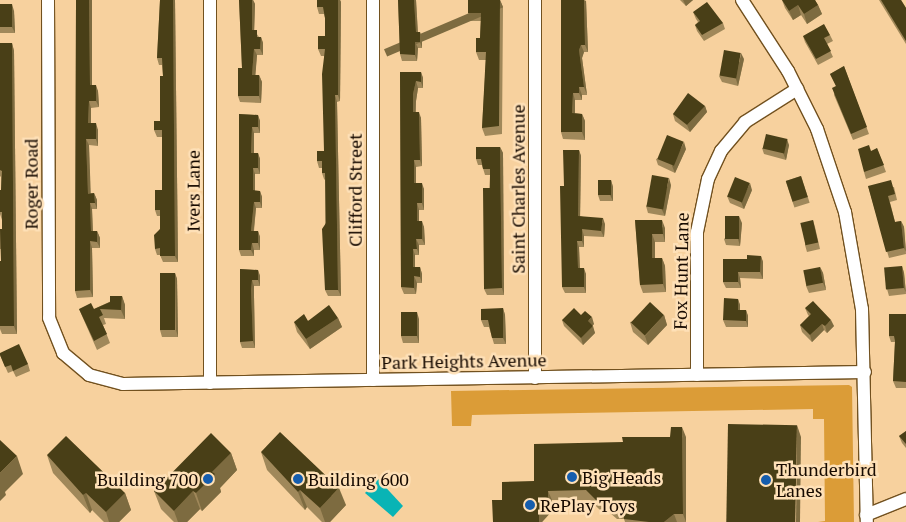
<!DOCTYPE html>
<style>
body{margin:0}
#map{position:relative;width:906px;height:522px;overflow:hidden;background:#f7d19e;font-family:"PT Serif",serif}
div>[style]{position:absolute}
.green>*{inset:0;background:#db9c37}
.water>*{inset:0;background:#09b4b5}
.roads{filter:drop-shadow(1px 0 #72511f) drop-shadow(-1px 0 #72511f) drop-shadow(0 1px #72511f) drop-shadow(0 -1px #72511f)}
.minor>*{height:12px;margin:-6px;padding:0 6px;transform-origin:6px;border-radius:6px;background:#fff}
.wall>*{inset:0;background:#a0885a;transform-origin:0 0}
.shaded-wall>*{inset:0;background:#7d6b40;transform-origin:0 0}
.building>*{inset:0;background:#493f17;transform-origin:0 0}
.dots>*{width:14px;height:14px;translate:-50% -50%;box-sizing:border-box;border:2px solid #fee0b7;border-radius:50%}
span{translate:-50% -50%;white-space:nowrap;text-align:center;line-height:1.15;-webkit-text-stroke:5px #fee0b7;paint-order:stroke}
.street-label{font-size:18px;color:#170a00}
.poi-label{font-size:18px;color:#170a00}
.left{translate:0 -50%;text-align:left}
.right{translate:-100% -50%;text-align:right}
</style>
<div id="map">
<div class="green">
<i style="clip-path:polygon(849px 385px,852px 387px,854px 522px,818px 522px,825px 521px,824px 419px,813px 419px,813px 409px,472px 415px,471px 426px,452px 426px,451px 391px)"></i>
</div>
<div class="water">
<i style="clip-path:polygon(378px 479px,403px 506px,393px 517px,365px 493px)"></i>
</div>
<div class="roads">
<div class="minor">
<i style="left:48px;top:0;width:318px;rotate:89.8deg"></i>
<i style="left:49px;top:318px;width:38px;rotate:68deg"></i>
<i style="left:63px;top:353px;width:34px;rotate:40deg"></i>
<i style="left:89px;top:375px;width:35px;rotate:15deg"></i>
<i style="left:123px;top:384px;width:742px;rotate:-0.93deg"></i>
<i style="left:373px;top:0;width:380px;rotate:90deg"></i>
<i style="left:742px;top:0;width:85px;rotate:57.1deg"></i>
<i style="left:788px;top:71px;width:65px;rotate:63.4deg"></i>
<i style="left:817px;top:129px;width:88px;rotate:71.4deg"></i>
<i style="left:845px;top:212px;width:98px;rotate:80.1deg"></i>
<i style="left:862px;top:309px;width:213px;rotate:88.7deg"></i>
<i style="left:697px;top:375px;width:143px;rotate:-90deg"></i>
<i style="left:697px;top:232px;width:54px;rotate:-78.3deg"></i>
<i style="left:708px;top:179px;width:31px;rotate:-65deg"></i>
<i style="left:721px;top:151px;width:38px;rotate:-50deg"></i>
<i style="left:745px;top:122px;width:62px;rotate:-32.4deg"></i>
<i style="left:535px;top:378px;width:378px;rotate:-90deg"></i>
<i style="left:210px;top:383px;width:383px;rotate:-90deg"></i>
<i style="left:866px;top:515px;width:43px;rotate:-21.8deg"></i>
</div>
</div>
<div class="wall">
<i style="clip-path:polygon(76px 0,92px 0,92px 85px,98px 91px,99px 107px,91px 108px,91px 123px,98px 130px,98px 146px,89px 145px,90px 193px,94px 193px,97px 200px,97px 209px,92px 209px,93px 231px,97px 231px,100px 238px,100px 248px,92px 248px,93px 297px,77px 298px,75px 291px)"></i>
<i style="clip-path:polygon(160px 0,175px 0,178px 262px,163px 262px,160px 255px,157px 255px,155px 249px,160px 229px,160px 216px,157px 216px,155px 210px,162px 190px,162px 137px,157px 137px,154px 130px,160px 121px,163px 76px,162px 65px,159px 65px,157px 58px)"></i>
<i style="clip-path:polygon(239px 0,253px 0,255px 4px,254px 30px,259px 37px,261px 37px,263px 43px,263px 55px,257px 55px,255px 75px,259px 75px,262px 82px,261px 103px,240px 102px,238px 96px,242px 68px)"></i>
<i style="clip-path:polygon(317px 0,340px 0,341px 2px,340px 101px,337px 102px,341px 296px,328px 296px,325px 290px,325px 180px,324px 179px,322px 173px,322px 168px,319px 168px,317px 161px,324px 151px,324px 56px,321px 56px,318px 49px,325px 36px,325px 18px,324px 14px,319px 14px,317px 7px)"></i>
<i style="clip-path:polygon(398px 0,416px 0,418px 32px,420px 32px,422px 39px,422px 48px,418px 48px,417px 61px,402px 61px,400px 54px)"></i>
<i style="clip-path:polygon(500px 0,503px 7px,502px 134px,485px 136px,482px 128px,486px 60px,479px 60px,476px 52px,480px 38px,481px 21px,471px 21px,468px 13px)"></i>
<i style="clip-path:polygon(586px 0,588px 52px,584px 52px,582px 58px,587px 95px,582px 95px,582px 100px,575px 100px,575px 113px,582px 114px,585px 121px,585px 140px,563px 139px,561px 132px)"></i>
<i style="clip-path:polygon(680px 0,693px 0,686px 6px)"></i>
<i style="clip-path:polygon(782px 0,815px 0,818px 5px,822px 14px,807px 24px,801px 15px,793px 20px,785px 8px)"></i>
<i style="clip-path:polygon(879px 0,901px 0,906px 8px,906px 44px)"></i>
<i style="clip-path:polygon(0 4px,14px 11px,15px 33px,0 33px)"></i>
<i style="clip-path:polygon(693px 12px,723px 23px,725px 29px,704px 41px,697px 31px,695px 25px,698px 22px,696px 19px)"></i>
<i style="clip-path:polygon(830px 35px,833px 41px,827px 44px,833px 57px,818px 65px,805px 42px,803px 36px)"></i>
<i style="clip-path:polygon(0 43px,12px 43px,14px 51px,17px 334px,2px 334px,0 329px,0 261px,1px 261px,1px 249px,0 249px,0 229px,2px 229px,2px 220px,0 214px,0 190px,1px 190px,1px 177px,0 176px)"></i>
<i style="clip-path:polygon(744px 59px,738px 86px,722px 82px,719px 76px)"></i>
<i style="clip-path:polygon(844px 66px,869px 134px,853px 140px,834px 95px,836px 86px,830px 74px)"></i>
<i style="clip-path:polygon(400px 72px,421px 72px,423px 78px,423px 88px,418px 88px,416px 101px,416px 112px,421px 118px,422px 166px,416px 167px,416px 183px,424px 189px,424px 210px,419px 210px,419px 221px,424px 227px,425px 245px,419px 245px,419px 255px,415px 255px,415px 267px,420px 267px,422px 274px,422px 283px,417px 283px,416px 294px,404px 294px,401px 287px)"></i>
<i style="clip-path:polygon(705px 106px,707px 112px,690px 132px,675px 121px,673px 114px)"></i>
<i style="clip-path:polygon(239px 114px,258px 115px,260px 121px,260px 133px,254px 133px,254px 153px,258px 153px,260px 159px,260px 174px,255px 174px,255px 191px,260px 191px,262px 197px,262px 208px,256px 208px,254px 231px,258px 231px,260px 237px,260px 250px,254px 250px,254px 256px,241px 256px,239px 250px)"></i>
<i style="clip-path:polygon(789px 145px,786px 160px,764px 154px,762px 148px)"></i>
<i style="clip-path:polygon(500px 147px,503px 153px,504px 295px,487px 295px,484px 289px,490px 175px,485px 175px,482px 165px,478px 165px,476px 159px)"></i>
<i style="clip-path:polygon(877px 148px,886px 172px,866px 179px,864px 172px)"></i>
<i style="clip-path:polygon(686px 149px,675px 173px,658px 165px,656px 159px)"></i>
<i style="clip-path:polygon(579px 150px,581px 156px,580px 216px,605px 224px,604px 237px,584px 236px,584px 247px,579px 247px,580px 268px,586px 274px,586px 293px,565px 293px,562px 287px,564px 186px)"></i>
<i style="left:801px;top:176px;width:28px;height:16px;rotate:72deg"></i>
<i style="clip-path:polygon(611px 180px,613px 187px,613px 201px,600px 201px,598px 195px)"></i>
<i style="clip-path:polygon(671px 185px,665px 216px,648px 213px,646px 206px)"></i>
<i style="clip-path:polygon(868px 186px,894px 187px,897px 200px,890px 202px,895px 222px,901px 221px,904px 227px,906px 254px,889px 258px)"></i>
<i style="clip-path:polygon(752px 190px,744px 209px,730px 203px,727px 196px)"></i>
<i style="clip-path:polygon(635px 220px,665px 228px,665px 242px,655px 242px,655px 258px,662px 258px,665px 266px,666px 292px,643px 293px,640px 285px)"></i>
<i style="clip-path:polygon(813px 220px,815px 227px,820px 249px,807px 252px,805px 245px)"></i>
<i style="clip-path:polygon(742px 223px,740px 246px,726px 245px,724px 239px)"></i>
<i style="clip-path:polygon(761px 256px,763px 262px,763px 279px,740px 278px,741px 288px,726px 288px,723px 282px,747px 259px)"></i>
<i style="clip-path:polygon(902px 266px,904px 273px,906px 294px,889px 296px,887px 289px)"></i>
<i style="clip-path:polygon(820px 267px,823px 273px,826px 290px,809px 293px,806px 286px)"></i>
<i style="clip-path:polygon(240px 269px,258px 270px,260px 276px,260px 286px,254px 286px,254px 296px,255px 348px,242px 348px,240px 342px)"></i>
<i style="clip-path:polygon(175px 273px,177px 279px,178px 337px,162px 337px,160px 330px)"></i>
<i style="clip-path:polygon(122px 296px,125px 305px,125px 319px,104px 318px,106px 324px,103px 325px,110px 343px,97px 350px,79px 309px,94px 309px)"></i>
<i style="clip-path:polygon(738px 299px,740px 305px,740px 310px,746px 310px,748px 316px,748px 327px,726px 327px,723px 320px)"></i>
<i style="clip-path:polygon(503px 308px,505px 315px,506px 344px,494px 344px,489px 327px,484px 327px,481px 320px)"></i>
<i style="clip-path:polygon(805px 308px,834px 326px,827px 333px,824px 330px,812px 342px,802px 332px,800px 325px,809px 316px,808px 315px)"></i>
<i style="clip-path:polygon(906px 314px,906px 388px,896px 388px,893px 381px,895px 342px,891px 342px,889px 336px)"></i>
<i style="clip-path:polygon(581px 315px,594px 324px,592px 326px,595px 333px,583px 345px,564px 326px,562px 320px)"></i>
<i style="clip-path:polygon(664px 315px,667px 325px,648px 345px,633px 332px,630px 322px)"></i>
<i style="clip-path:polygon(338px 318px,342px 327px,310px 349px,297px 332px,294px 322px)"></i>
<i style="clip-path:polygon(419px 319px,419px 343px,403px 343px,401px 336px)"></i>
<i style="clip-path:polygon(0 355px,28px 364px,30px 371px,16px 377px,13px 371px,8px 373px)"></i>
<i style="clip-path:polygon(906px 431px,906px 448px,902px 443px,899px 436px)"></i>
<i style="clip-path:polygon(686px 437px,686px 522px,625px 522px,624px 519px,617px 519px,609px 512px,602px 512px,590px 500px,552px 500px,552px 511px,542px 522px,502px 500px,534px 481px,623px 442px)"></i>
<i style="clip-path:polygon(261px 452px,346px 505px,330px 522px,322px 522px,307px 507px,305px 510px,267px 470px)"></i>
<i style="clip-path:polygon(231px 453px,237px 470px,220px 488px,221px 492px,202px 511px,200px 509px,187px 522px,174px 522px,161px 509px,154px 491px)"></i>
<i style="clip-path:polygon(47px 455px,125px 493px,131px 510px,119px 522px,104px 522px,92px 510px,90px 513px,53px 473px)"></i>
</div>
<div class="shaded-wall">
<i style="clip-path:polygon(89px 0,92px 0,92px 91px,90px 85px)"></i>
<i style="clip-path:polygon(173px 0,175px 0,178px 262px,175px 256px)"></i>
<i style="clip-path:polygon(252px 0,253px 0,255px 4px,254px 37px,252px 30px)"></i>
<i style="clip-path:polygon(338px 0,340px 0,341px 2px,340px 101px,338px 95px)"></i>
<i style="clip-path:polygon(414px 0,416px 0,418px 38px,416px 32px)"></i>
<i style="left:500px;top:0;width:8px;height:126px;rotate:67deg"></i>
<i style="clip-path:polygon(584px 0,586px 1px,588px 52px,585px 45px)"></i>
<i style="clip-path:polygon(683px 0,693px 0,686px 6px)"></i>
<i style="clip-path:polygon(12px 4px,14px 11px,15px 33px,12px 27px)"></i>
<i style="clip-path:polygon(798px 5px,801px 15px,793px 20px,789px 11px)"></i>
<i style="clip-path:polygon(818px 5px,822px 14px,807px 24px,804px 14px)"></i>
<i style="clip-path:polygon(420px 32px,422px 39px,422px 48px,420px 42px)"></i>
<i style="clip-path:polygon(261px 37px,263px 43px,263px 55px,260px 49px)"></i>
<i style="clip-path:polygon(415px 42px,418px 48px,417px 61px,415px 55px)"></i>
<i style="clip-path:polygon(12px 43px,14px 51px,17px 334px,14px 326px)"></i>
<i style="clip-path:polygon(581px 45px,584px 52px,582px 58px,587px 95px,584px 87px,579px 50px)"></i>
<i style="clip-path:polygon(254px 49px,257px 55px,255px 81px,252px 75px)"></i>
<i style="clip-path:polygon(741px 53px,744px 59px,738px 86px,736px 79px)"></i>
<i style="clip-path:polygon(421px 72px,423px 78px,423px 88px,421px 82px)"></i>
<i style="clip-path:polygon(259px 75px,262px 82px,261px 103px,259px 96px)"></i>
<i style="clip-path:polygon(416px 81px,418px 88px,416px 101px,415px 118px,413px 112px,413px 94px)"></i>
<i style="clip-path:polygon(96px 85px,98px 91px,99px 107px,96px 101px)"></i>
<i style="clip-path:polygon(579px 87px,582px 95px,582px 100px,579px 93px)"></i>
<i style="clip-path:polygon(573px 93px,575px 100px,575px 121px,572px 113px)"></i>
<i style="clip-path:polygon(335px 95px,337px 102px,341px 296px,338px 290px)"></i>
<i style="clip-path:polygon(89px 101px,91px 108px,91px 129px,88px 123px)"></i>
<i style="clip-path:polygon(705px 106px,707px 112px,690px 132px,687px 125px)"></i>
<i style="clip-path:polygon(419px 112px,421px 118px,422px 166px,420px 160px)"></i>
<i style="clip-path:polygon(582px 114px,585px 121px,585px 140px,582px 132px)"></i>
<i style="clip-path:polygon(258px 115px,260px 121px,260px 133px,258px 127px)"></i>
<i style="clip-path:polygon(96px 123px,98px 130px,98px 146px,96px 139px)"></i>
<i style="clip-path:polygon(252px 127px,254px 133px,254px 159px,251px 153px)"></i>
<i style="clip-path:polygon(86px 139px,89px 145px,91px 200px,88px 194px)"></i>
<i style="clip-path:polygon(787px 139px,789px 145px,786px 160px,783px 153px)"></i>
<i style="clip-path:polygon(684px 142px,686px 149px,675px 173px,672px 166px)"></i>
<i style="clip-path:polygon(500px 147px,503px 153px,504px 295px,502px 288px)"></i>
<i style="clip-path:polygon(579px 150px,581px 156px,580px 222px,578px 216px)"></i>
<i style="clip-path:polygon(258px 153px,260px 159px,260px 174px,258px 168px)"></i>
<i style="clip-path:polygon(414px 160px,416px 167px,416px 189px,414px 183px)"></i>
<i style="clip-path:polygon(253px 168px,255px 174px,255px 197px,253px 190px)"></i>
<i style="clip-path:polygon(669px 178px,671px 185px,665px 216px,662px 210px)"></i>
<i style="clip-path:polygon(611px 180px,613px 187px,613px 201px,610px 195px)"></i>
<i style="clip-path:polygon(422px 183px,424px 189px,424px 210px,422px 203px)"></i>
<i style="clip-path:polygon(750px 183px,752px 190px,744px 209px,741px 202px)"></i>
<i style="clip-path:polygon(260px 191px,262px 197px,262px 208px,260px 202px)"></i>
<i style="clip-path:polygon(94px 193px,97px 200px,97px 209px,95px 203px)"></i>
<i style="clip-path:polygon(254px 202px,256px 208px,253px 237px,251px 231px)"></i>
<i style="clip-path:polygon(90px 203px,92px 209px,93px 238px,91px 231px)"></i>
<i style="clip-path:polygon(417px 203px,419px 210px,419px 227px,417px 221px)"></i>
<i style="clip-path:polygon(739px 216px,742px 223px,740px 246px,738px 239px)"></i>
<i style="clip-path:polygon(603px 218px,605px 224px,604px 237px,601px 231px)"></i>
<i style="clip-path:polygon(662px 220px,665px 228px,665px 242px,663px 234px)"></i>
<i style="clip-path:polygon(422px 221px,424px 227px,425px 245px,422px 239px)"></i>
<i style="clip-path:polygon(901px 221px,904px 227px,906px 252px,904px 248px)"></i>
<i style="clip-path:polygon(582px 229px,584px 236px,584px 247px,582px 241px)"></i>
<i style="clip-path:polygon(97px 231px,100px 238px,100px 248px,97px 242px)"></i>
<i style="clip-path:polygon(258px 231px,260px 237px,260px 250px,258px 243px)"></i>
<i style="clip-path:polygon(652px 234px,655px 242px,655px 266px,652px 258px)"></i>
<i style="clip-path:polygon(416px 239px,419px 245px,419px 255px,417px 249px)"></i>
<i style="clip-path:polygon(90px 241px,92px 248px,93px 297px,90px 290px)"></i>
<i style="clip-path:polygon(577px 241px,579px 247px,580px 274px,578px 268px)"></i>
<i style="clip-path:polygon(252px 243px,254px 250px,254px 256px,251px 250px)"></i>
<i style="clip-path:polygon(413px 249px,415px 255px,415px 274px,413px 267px)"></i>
<i style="clip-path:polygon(761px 256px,763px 262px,763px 279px,760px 272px)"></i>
<i style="clip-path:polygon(662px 258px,665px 266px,666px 292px,663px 284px)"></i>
<i style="clip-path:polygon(902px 266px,904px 273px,906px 293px,904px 288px)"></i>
<i style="clip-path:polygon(420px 267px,422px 274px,422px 283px,420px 277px)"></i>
<i style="clip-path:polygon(820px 267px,823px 273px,826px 290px,823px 283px)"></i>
<i style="clip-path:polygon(584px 268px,586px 274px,586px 293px,584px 287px)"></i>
<i style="clip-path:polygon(258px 270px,260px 276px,260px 286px,258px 280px)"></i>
<i style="clip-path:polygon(738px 272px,740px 278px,741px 288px,738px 282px)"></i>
<i style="clip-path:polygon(175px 273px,177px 279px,178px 337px,176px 330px)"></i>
<i style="clip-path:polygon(414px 276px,417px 283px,416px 294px,414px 288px)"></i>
<i style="clip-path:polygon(252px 280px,254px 286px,254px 296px,255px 348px,253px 341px,251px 290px)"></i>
<i style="clip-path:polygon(122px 296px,125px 305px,125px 319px,121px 310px)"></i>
<i style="clip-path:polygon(738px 299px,740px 305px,740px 316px,738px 310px)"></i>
<i style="clip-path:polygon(503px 308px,505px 315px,506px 344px,503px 338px)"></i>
<i style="clip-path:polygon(746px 310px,748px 316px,748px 327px,746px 321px)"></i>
<i style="clip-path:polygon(417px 312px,419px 319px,419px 343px,417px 336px)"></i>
<i style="clip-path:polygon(664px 315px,667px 325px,648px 345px,645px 336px)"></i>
<i style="clip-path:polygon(592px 317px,594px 324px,590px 328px,588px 321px)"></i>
<i style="clip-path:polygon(338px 318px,342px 327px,310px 349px,306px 339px)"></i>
<i style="clip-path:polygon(831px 320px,834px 326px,827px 333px,825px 326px)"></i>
<i style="clip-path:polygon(822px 324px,824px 330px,812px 342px,810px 335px)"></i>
<i style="clip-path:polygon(593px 326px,595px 333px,583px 345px,581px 338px)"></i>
<i style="clip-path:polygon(797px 425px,801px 437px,800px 522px,796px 522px)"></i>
<i style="clip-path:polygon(682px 427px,686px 437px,686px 522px,683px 514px)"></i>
<i style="clip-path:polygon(231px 453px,237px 470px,220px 488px,221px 492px,202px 511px,196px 493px,212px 472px)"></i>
<i style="clip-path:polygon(17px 456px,23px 474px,5px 492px,6px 495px,0 501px,0 473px)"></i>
<i style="clip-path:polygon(339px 488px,346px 505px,330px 522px,325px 522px,320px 508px)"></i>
<i style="clip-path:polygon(300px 490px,307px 507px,305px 510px,298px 492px)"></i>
<i style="clip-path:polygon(193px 491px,200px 509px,187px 522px,178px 522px,174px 511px)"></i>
<i style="clip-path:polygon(548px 491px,552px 500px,552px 511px,542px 522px,539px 522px,539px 512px)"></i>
<i style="clip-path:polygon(86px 493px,92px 510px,90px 513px,83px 495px)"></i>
<i style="clip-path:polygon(125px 493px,131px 510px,119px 522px,109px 522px,106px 512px)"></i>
<i style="clip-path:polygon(674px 514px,677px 522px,664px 522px)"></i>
</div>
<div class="building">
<i style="clip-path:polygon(76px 0,89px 0,90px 85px,96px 85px,96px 101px,89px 101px,88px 123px,96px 123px,96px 139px,86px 139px,88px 194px,94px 193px,95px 203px,90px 203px,91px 231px,97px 231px,97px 242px,90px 241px,90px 290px,75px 291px)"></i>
<i style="clip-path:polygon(160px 0,173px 0,175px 256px,160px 256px,160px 248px,155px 249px,154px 235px,160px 229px,160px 210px,155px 210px,155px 190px,162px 190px,162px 130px,154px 130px,154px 121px,160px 121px,160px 76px,163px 76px,162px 58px,157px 58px)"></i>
<i style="clip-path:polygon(239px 0,252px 0,252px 30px,257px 30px,257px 37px,261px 37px,260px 49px,254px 49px,252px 75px,259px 75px,259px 96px,238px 96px,238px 68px,242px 68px)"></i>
<i style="clip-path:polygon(317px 0,338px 0,338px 95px,335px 95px,338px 290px,325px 290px,322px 229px,326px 223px,325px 173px,322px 173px,322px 161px,317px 161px,317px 151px,324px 151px,322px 74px,325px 49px,318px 49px,318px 36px,325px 36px,325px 18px,323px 7px,317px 7px)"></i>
<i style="clip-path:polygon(398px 0,414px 0,416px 32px,420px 32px,420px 42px,415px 42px,415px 55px,400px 54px)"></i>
<i style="clip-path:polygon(468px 0,500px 0,499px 126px,482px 128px,486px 52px,476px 52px,476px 38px,480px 38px,481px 13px,468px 13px)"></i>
<i style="clip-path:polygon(561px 0,584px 0,585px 45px,581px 45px,579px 50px,584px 87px,579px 87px,579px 93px,573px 93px,572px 113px,582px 114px,582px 132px,561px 132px)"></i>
<i style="clip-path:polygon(782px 0,815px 0,818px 5px,804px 14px,798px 5px,789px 11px)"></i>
<i style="clip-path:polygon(881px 0,901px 0,906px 8px,906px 41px)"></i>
<i style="clip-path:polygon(707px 2px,723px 23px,702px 35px,695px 25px,700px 21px,693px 12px)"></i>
<i style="left:0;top:4px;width:12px;height:23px"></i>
<i style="clip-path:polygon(824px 24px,830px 35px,824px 38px,831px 51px,816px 59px,803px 36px)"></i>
<i style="clip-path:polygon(0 43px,12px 43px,14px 326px,0 326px,0 261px,1px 261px,0 229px,2px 229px,2px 212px,0 212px,0 190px,1px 190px,2px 171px,0 170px)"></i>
<i style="left:724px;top:50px;width:17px;height:26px;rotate:10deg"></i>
<i style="clip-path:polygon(844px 66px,867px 127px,851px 134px,832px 88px,836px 86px,830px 74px)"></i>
<i style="clip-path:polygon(400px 72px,421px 72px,421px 82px,416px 81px,413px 94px,413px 112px,419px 112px,420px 160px,414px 160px,414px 183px,422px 183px,422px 203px,417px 203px,417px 221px,422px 221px,422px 239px,416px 239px,417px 249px,413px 249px,413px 267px,420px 267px,420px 277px,414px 276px,414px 288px,401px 287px)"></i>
<i style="clip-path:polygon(688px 93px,705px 106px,687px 125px,673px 114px)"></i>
<i style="clip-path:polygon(239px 114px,258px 115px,258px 127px,252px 127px,251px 153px,258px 153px,258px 168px,253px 168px,253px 190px,260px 191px,260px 202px,254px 202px,251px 231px,258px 231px,258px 243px,252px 243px,251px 250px,239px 250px)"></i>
<i style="left:766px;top:134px;width:22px;height:15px;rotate:13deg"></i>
<i style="left:667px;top:135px;width:18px;height:26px;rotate:22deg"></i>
<i style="clip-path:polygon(869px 145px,871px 151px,877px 148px,884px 165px,864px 172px,858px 149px)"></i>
<i style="clip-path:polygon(476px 147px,500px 147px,502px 288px,484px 289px,483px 188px,490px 188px,490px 169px,483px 169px,481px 159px,476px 159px)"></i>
<i style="clip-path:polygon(563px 150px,579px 150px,578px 216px,603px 218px,601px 231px,582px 229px,582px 241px,577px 241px,578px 268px,584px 268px,584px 287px,562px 287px,560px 186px,564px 186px)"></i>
<i style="left:652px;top:175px;width:17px;height:32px;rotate:10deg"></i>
<i style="left:801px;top:176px;width:22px;height:16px;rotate:72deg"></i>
<i style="left:735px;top:177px;width:16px;height:21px;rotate:22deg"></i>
<i style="left:598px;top:180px;width:13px;height:15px"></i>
<i style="clip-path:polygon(891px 180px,895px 194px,888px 196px,895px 222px,901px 221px,904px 248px,886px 252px,868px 186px)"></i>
<i style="left:725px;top:216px;width:14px;height:23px"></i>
<i style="clip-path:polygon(635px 220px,662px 220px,663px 234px,652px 234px,652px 258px,662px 258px,663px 284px,640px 285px)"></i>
<i style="left:813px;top:220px;width:23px;height:13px;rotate:77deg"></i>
<i style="clip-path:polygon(747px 255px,761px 256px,760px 272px,738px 272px,738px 282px,723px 282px,723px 259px,747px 259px)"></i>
<i style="left:902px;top:266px;width:22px;height:18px;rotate:85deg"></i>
<i style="left:820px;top:267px;width:16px;height:17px;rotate:79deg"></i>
<i style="clip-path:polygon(240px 269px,258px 270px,258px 280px,252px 280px,251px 290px,253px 341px,240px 342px)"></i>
<i style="left:160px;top:273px;width:15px;height:57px"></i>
<i style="clip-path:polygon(110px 296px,122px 296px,121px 310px,100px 309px,103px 315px,99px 317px,107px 334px,94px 341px,79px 309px,91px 303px,94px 309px,110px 302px)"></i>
<i style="clip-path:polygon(724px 298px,738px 299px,738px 310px,746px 310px,746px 321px,723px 320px)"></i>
<i style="clip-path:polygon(813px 301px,831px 320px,825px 326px,822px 324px,810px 335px,800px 325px,811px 314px,805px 308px)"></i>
<i style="left:650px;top:302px;width:19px;height:28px;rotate:43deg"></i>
<i style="clip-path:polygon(329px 305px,338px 318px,306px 339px,294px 322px,304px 314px,308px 321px)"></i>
<i style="clip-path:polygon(503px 308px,503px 338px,492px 338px,488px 320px,481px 320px,481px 309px)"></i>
<i style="clip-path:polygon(574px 308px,581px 315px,585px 311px,592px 317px,588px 321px,593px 326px,581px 338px,562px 320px)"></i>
<i style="left:401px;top:312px;width:16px;height:24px"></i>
<i style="clip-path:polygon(889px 314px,906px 314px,906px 382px,893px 381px,895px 341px,894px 336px,889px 336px)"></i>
<i style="clip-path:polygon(19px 344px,28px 364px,13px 371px,11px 365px,5px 367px,0 355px,0 353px)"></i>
<i style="left:728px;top:424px;width:69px;height:98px;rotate:1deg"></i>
<i style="clip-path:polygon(671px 427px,682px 427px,683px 514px,674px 514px,664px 522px,649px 522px,624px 519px,624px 510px,614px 510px,606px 502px,598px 502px,586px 490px,548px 491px,548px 502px,539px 512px,539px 522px,493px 522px,492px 500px,502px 500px,502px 482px,534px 481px,534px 444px,623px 442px,622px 437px,670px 437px)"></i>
<i style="clip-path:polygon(906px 431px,906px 444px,899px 436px)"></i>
<i style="clip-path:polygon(280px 432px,339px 488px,320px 508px,300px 490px,298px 492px,261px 452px)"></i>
<i style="clip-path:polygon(211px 433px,231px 453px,212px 472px,215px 474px,196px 493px,193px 491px,174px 511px,154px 491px)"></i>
<i style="clip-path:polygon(66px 436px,125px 493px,106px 512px,86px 493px,83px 495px,47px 455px)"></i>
<i style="clip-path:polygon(0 440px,17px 456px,0 473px)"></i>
</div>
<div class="dots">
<i style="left:572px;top:477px;background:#155dad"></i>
<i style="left:208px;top:479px;background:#155dad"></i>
<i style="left:298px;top:479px;background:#155dad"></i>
<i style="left:766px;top:480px;background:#155dad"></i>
<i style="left:530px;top:505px;background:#155dad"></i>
</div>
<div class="street-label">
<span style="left:31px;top:184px;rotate:-90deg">Roger Road</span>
<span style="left:518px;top:189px;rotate:-90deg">Saint Charles Avenue</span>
<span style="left:355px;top:190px;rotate:-90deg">Clifford Street</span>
<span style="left:193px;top:191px;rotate:-90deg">Ivers Lane</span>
<span style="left:681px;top:271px;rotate:-89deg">Fox Hunt Lane</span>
<span style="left:464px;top:361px;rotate:-1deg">Park Heights Avenue</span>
</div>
<div class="poi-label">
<span class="left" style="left:776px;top:480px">Thunderbird<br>Lanes</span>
<span class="left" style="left:582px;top:477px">Big Heads</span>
<span class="right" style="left:198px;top:479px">Building 700</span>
<span class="left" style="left:308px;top:479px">Building 600</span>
<span class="left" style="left:540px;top:505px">RePlay Toys</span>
</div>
</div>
